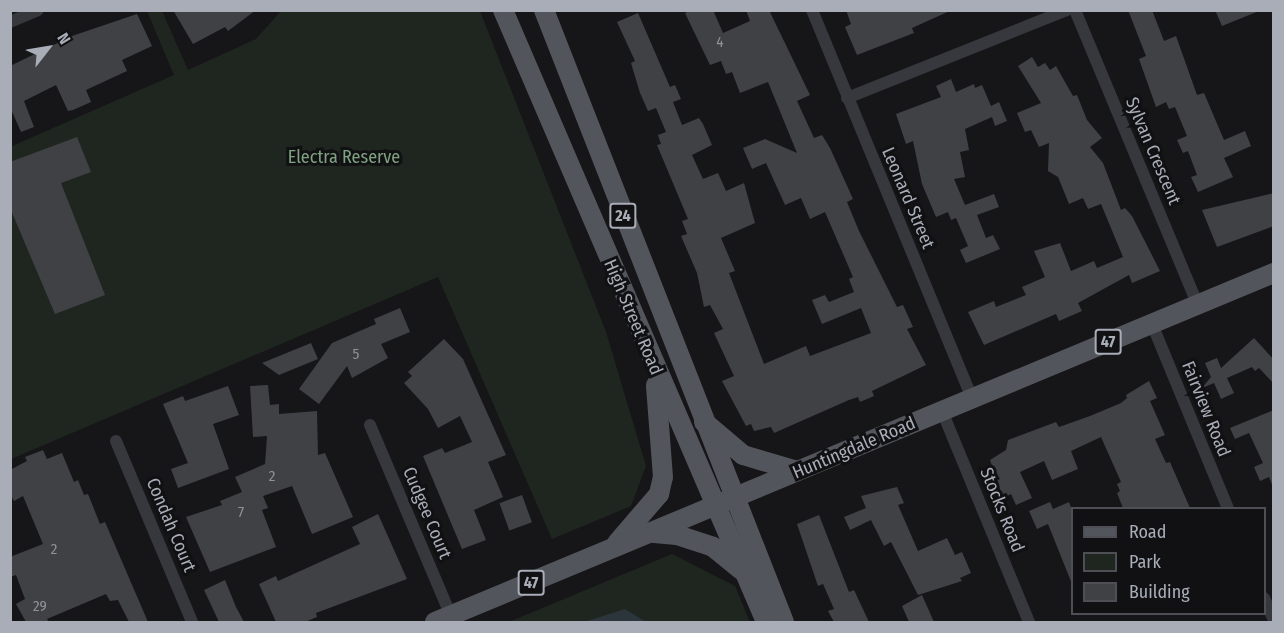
<!DOCTYPE html>
<style>
body{margin:0}
#map{position:relative;width:1284px;height:633px;overflow:hidden;background:#161618;font-family:"Fira Sans Condensed",sans-serif}
div>[style]{position:absolute}
.green>*{inset:0;background:#1e261f}
.water>*{inset:0;background:#2c353c}
.building>*{inset:0;background:#404145;transform-origin:0 0}
.minor>*{height:12px;margin:-6px;padding:0 6px;transform-origin:6px;border-radius:6px;background:#37383d}
.primary>*{height:20px;margin:-10px;padding:0 10px;transform-origin:10px;border-radius:10px;background:#53555c}
span{translate:-50% -50%;white-space:nowrap;text-align:center;line-height:1.15;-webkit-text-stroke:6px #111113;paint-order:stroke}
.number-label{font-size:15px;color:#8e929b}
.number-label span{-webkit-text-stroke-width:0}
.shield-label span{padding:2px 4px;background:#111113;border:2px solid;border-radius:4px;-webkit-text-stroke-width:0}
.shield-label{font-size:16px;color:#a8adb8;font-weight:700}
.street-label{font-size:18px;color:#a8adb8}
.park-label{font-size:18px;color:#7fa381}
.frame{position:absolute;inset:0;border:12px solid #a8adb8;pointer-events:none}
.legend{position:absolute;left:1071px;top:507px;width:195px;height:108px;box-sizing:border-box;background:#111113;border:2px solid #4d4f55;margin:0;padding:8px 10px;list-style:none;font-size:18px;color:#a8adb8}
.legend li{display:flex;align-items:center;gap:12px;height:30px}
.legend b{width:30px;border:2px solid #4d4f55}
.north{position:absolute;left:18px;top:18px;width:60px;height:60px;-webkit-text-stroke:4px #111113;paint-order:stroke;rotate:59deg;font-size:16px;font-weight:700;line-height:24px;text-align:center;color:#a8adb8}
.north::after{content:'';display:block;margin:auto;width:21px;height:27px;background:#a8adb8;clip-path:polygon(50% 0,100% 100%,50% 72%,0 100%)}
</style>
<div id="map">
<div class="green">
<i style="clip-path:polygon(147px 11px,162px 11px,188px 70px,256px 39px,281px 11px,480px 11px,606px 332px,646px 466px,631px 506px,552px 539px,438px 277px,11px 459px,10px 147px,174px 75px)"></i>
<i style="clip-path:polygon(672px 554px,735px 586px,750px 622px,509px 622px)"></i>
</div>
<div class="water">
<i style="clip-path:polygon(625px 609px,646px 622px,586px 622px,587px 621px)"></i>
</div>
<div class="building">
<i style="clip-path:polygon(173px 10px,256px 10px,228px 31px,225px 27px,193px 44px)"></i>
<i style="clip-path:polygon(692px 10px,713px 10px,723px 33px,750px 21px,746px 10px,769px 10px,810px 95px,797px 101px,814px 138px,822px 135px,830px 148px,853px 199px,847px 202px,859px 231px,897px 307px,903px 305px,913px 327px,907px 329px,926px 365px,872px 391px,874px 396px,860px 402px,858px 397px,849px 400px,774px 433px,771px 427px,754px 431px,751px 424px,746px 426px,722px 381px,734px 376px,714px 333px,723px 329px,710px 305px,704px 307px,697px 273px,681px 236px,687px 234px,682px 221px,688px 219px,657px 145px,661px 144px,658px 135px,666px 132px,656px 108px,648px 111px,640px 93px,631px 63px,635px 61px,617px 22px,638px 13px,670px 87px,675px 85px,681px 99px,673px 102px,682px 125px,699px 118px,703px 124px,712px 145px,692px 155px,703px 179px,718px 173px,726px 191px,744px 183px,755px 223px,721px 238px,735px 271px,729px 273px,764px 364px,806px 346px,810px 356px,871px 333px,861px 308px,822px 324px,812px 300px,825px 295px,829px 302px,854px 292px,849px 279px,853px 277px,825px 212px,810px 219px,801px 198px,785px 205px,766px 163px,752px 169px,743px 148px,765px 139px,797px 153px,768px 82px,740px 93px,732px 72px,726px 74px,721px 61px,710px 65px,685px 13px)"></i>
<i style="clip-path:polygon(846px 10px,952px 10px,912px 28px,914px 33px,857px 55px,845px 27px,851px 24px)"></i>
<i style="clip-path:polygon(1128px 10px,1152px 10px,1164px 41px,1176px 36px,1197px 95px,1204px 93px,1224px 140px,1245px 131px,1251px 146px,1224px 158px,1233px 177px,1198px 192px,1191px 177px,1197px 175px,1188px 151px,1183px 153px,1177px 140px,1187px 136px,1175px 107px,1169px 109px,1166px 102px,1156px 107px,1139px 59px,1146px 56px)"></i>
<i style="clip-path:polygon(1215px 10px,1259px 10px,1259px 11px,1222px 26px)"></i>
<i style="clip-path:polygon(137px 14px,152px 46px,122px 60px,127px 71px,86px 90px,91px 102px,73px 110px,68px 111px,56px 85px,24px 101px,34px 127px,21px 132px,10px 107px,10px 66px,72px 36px)"></i>
<i style="clip-path:polygon(1032px 57px,1038px 67px,1045px 63px,1050px 70px,1056px 66px,1073px 96px,1077px 95px,1087px 120px,1102px 138px,1090px 147px,1103px 163px,1121px 210px,1125px 208px,1132px 216px,1160px 271px,1132px 283px,1129px 275px,1078px 303px,1082px 311px,1059px 321px,1056px 314px,984px 345px,968px 312px,994px 301px,996px 307px,1026px 295px,1022px 287px,1045px 277px,1034px 251px,1060px 243px,1071px 271px,1094px 261px,1097px 268px,1123px 257px,1101px 204px,1088px 209px,1083px 198px,1069px 204px,1058px 177px,1048px 171px,1049px 143px,1039px 147px,1031px 130px,1025px 132px,1017px 113px,1041px 103px,1018px 66px)"></i>
<i style="clip-path:polygon(951px 79px,956px 92px,974px 84px,975px 88px,982px 85px,991px 106px,999px 102px,1007px 121px,995px 126px,992px 117px,965px 129px,969px 150px,960px 152px,965px 177px,954px 179px,965px 205px,994px 194px,999px 207px,977px 215px,986px 238px,993px 235px,1000px 249px,966px 263px,960px 250px,968px 246px,956px 218px,951px 220px,948px 212px,936px 217px,922px 184px,913px 141px,906px 144px,896px 114px,941px 97px,936px 86px)"></i>
<i style="clip-path:polygon(77px 137px,91px 172px,61px 183px,105px 295px,55px 314px,10px 208px,10px 162px)"></i>
<i style="clip-path:polygon(1274px 193px,1274px 226px,1217px 247px,1202px 210px)"></i>
<i style="clip-path:polygon(400px 308px,410px 332px,381px 344px,388px 358px,352px 378px,347px 366px,319px 404px,299px 389px,332px 343px,376px 324px,374px 319px)"></i>
<i style="clip-path:polygon(1254px 338px,1274px 360px,1274px 384px,1259px 368px,1255px 371px,1252px 367px,1227px 378px,1234px 393px,1221px 399px,1214px 383px,1202px 388px,1211px 377px,1205px 363px,1217px 358px,1221px 368px)"></i>
<i style="clip-path:polygon(444px 339px,463px 359px,506px 455px,488px 462px,503px 497px,474px 510px,486px 540px,462px 549px,423px 456px,442px 448px,445px 453px,472px 442px,460px 416px,438px 428px,428px 409px,404px 383px,412px 376px,408px 372px)"></i>
<i style="clip-path:polygon(311px 343px,318px 359px,279px 375px,262px 363px)"></i>
<i style="clip-path:polygon(1149px 381px,1157px 398px,1150px 401px,1165px 435px,1155px 439px,1166px 463px,1170px 462px,1190px 508px,1123px 508px,1117px 493px,1120px 491px,1117px 484px,1121px 482px,1101px 437px,1071px 451px,1078px 469px,1052px 480px,1044px 461px,1020px 472px,1032px 498px,1016px 505px,1011px 494px,1003px 498px,990px 460px,1006px 450px,1008px 440px,1056px 422px,1059px 427px,1090px 416px,1121px 403px,1127px 398px,1126px 395px)"></i>
<i style="clip-path:polygon(268px 385px,270px 405px,279px 404px,279px 414px,317px 411px,318px 455px,325px 453px,353px 517px,312px 534px,292px 486px,263px 496px,268px 508px,262px 510px,276px 547px,210px 572px,186px 517px,222px 505px,220px 501px,242px 492px,235px 477px,265px 464px,267px 436px,253px 437px,250px 386px)"></i>
<i style="clip-path:polygon(228px 386px,239px 415px,213px 424px,229px 469px,178px 488px,171px 469px,188px 463px,163px 404px,183px 396px,185px 401px)"></i>
<i style="clip-path:polygon(1274px 410px,1274px 487px,1273px 487px,1269px 477px,1260px 481px,1254px 467px,1263px 463px,1249px 433px,1235px 439px,1230px 428px)"></i>
<i style="clip-path:polygon(43px 450px,47px 459px,62px 453px,74px 482px,78px 480px,84px 495px,88px 494px,100px 524px,105px 522px,148px 622px,129px 622px,118px 600px,110px 601px,106px 594px,47px 619px,49px 622px,26px 622px,16px 604px,25px 599px,16px 575px,10px 577px,10px 557px,43px 544px,23px 496px,14px 501px,10px 494px,10px 470px,27px 461px,25px 457px)"></i>
<i style="clip-path:polygon(897px 487px,904px 503px,898px 505px,918px 551px,947px 538px,955px 555px,962px 552px,971px 573px,960px 578px,962px 581px,918px 595px,891px 542px,884px 546px,871px 520px,850px 530px,844px 517px,866px 508px,861px 496px)"></i>
<i style="left:522px;top:495px;width:29px;height:24px;rotate:70deg"></i>
<i style="clip-path:polygon(1050px 502px,1053px 509px,1069px 502px,1072px 510px,1072px 584px,1048px 524px,1037px 529px,1029px 511px)"></i>
<i style="clip-path:polygon(378px 514px,407px 579px,316px 613px,317px 617px,305px 622px,276px 622px,259px 584px,276px 576px,278px 581px,360px 544px,352px 527px)"></i>
<i style="clip-path:polygon(819px 515px,849px 592px,854px 590px,869px 622px,834px 622px,828px 611px,834px 609px,823px 584px,818px 586px,797px 524px)"></i>
<i style="clip-path:polygon(225px 580px,236px 607px,244px 622px,219px 622px,204px 590px)"></i>
<i style="clip-path:polygon(922px 595px,934px 622px,909px 622px,902px 606px)"></i>
</div>
<div class="minor">
<i style="left:812px;top:10px;width:421px;rotate:67.6deg"></i>
<i style="left:1075px;top:10px;width:320px;rotate:67.4deg"></i>
<i style="left:10px;top:22px;width:30px;rotate:-23deg"></i>
<i style="left:847px;top:98px;width:237px;rotate:-21.8deg"></i>
<i style="left:1152px;top:324px;width:199px;rotate:67.6deg"></i>
<i style="left:942px;top:411px;width:228px;rotate:67.6deg"></i>
<i style="left:370px;top:425px;width:207px;rotate:67deg"></i>
<i style="left:116px;top:441px;width:196px;rotate:67.2deg"></i>
<i style="left:1264px;top:598px;width:24px;rotate:66deg"></i>
</div>
<div class="primary">
<i style="left:503px;top:10px;width:666px;rotate:66.74deg"></i>
<i style="left:544px;top:10px;width:657px;rotate:68.59deg"></i>
<i style="left:704px;top:422px;width:51px;rotate:40.2deg"></i>
<i style="left:743px;top:455px;width:56px;rotate:16.5deg"></i>
<i style="left:654px;top:533px;width:23px;rotate:5deg"></i>
<i style="left:677px;top:535px;width:38px;rotate:18deg"></i>
<i style="left:713px;top:547px;width:36px;rotate:39deg"></i>
<i style="left:617px;top:543px;width:65px;rotate:-49.4deg"></i>
<i style="left:659px;top:494px;width:17px;rotate:-77deg"></i>
<i style="left:663px;top:477px;width:92px;rotate:-94.4deg"></i>
<i style="left:435px;top:622px;width:909px;rotate:-22.59deg"></i>
</div>
<div class="number-label">
<span style="left:720px;top:43px">4</span>
<span style="left:356px;top:355px">5</span>
<span style="left:272px;top:477px">2</span>
<span style="left:241px;top:513px">7</span>
<span style="left:54px;top:550px">2</span>
<span style="left:40px;top:607px">29</span>
</div>
<div class="shield-label">
<span style="left:623px;top:216px">24</span>
<span style="left:1108px;top:342px">47</span>
<span style="left:531px;top:583px">47</span>
</div>
<div class="street-label">
<span style="left:1153px;top:151px;rotate:67deg">Sylvan Crescent</span>
<span style="left:908px;top:198px;rotate:67deg">Leonard Street</span>
<span style="left:633px;top:317px;rotate:67deg">High Street Road</span>
<span style="left:1206px;top:409px;rotate:68deg">Fairview Road</span>
<span style="left:854px;top:448px;rotate:-23deg">Huntingdale Road</span>
<span style="left:1002px;top:510px;rotate:68deg">Stocks Road</span>
<span style="left:427px;top:513px;rotate:67deg">Cudgee Court</span>
<span style="left:171px;top:525px;rotate:67deg">Condah Court</span>
</div>
<div class="park-label">
<span style="left:344px;top:157px">Electra Reserve</span>
</div>
<div class="frame"></div>
<ul class="legend">
<li><b style="height:8px;background:#53555c"></b>Road</li>
<li><b style="height:16px;background:#1e261f"></b>Park</li>
<li><b style="height:16px;background:#404145"></b>Building</li>
</ul>
<div class="north">N</div>
</div>
